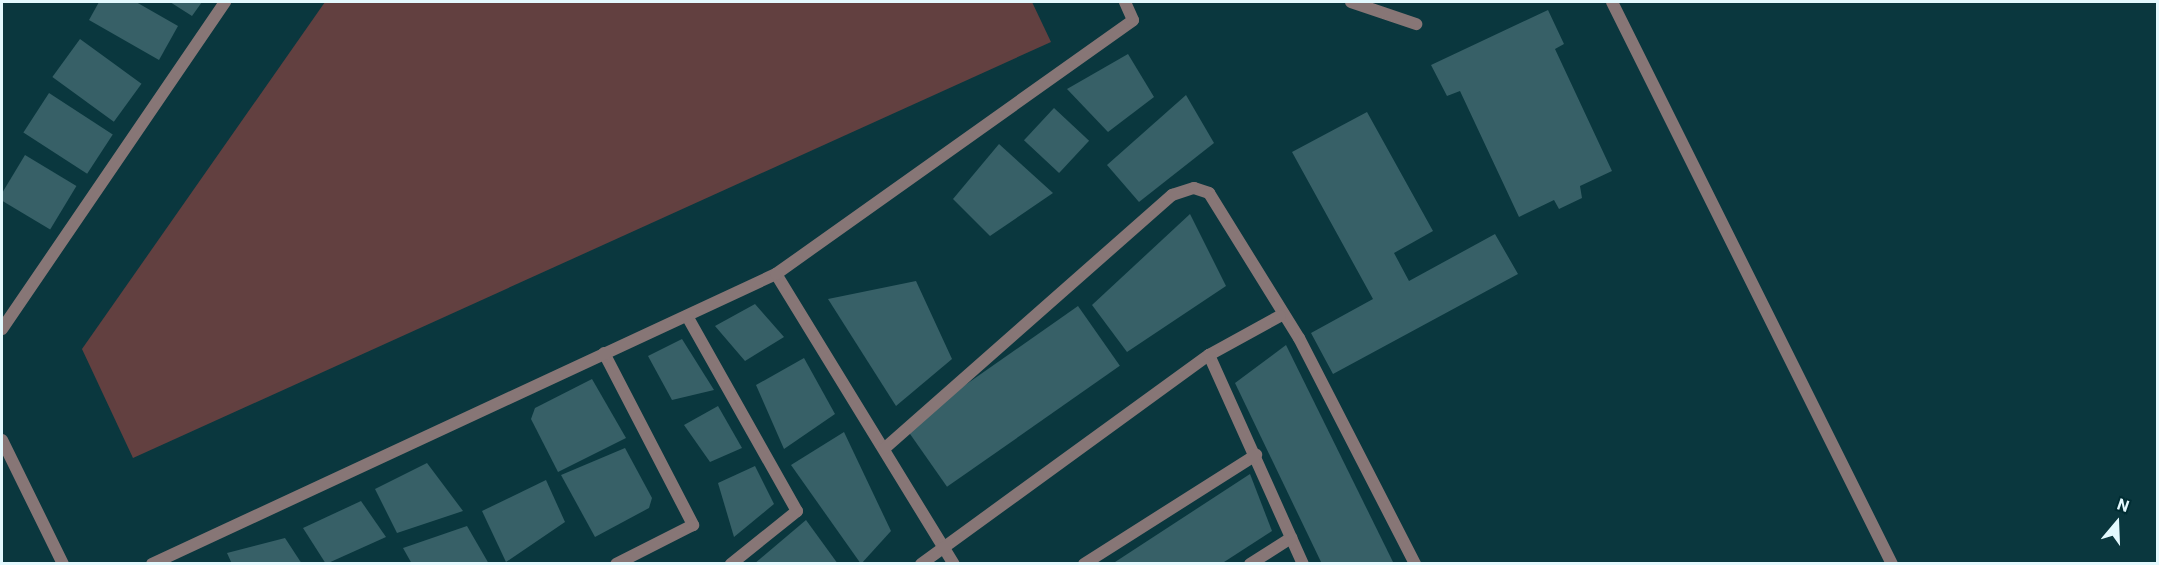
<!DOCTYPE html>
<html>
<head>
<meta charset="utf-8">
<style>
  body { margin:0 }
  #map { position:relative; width:2159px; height:565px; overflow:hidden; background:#0a373e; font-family:Roboto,sans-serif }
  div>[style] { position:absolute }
  .green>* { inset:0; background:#624040 }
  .building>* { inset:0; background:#376067; transform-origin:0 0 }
  .lane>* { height:12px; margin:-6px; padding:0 6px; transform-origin:6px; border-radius:6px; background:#877676 }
  .street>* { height:12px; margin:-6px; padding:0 6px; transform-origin:6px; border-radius:6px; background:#877676 }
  span { translate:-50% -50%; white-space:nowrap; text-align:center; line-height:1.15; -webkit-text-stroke:5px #002d33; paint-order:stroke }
  .frame { position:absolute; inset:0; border:3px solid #e3f9fe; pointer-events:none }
  .north { position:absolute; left:2087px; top:493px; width:60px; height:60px; -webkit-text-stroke:4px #002d33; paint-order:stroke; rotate:19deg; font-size:16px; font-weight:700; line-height:24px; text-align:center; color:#e3f9fe }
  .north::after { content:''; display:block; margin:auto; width:21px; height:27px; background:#e3f9fe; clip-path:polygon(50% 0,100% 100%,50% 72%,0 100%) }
</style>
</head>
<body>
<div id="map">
  <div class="green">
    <i style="clip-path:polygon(325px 2px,1032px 2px,1051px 42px,133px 458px,82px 349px)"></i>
  </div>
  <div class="building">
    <i style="clip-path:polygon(99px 2px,136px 2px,178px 26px,159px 60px,89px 20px)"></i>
    <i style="clip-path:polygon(170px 2px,202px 2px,192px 16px)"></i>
    <i style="clip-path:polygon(1548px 10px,1564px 44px,1555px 49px,1612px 171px,1580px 186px,1582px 198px,1559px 209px,1554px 200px,1519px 217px,1460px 91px,1447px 96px,1431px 65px)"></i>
    <i style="left:80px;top:39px;width:76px;height:47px;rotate:36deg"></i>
    <i style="clip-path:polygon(1128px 54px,1154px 97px,1108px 132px,1067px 89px)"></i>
    <i style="left:49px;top:93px;width:76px;height:47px;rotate:33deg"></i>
    <i style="clip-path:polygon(1186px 95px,1214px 143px,1139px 202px,1107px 165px)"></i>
    <i style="left:1054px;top:108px;width:48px;height:44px;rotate:43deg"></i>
    <i style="clip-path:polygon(1367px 112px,1433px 231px,1394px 253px,1409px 281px,1495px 234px,1518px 274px,1333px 374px,1311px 333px,1373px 299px,1292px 152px)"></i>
    <i style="clip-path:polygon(999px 144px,1053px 193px,990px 236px,953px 199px)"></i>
    <i style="left:25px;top:155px;width:60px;height:51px;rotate:31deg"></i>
    <i style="clip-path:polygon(1190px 214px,1226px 286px,1127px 352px,1092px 305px)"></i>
    <i style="clip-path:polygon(916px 281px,952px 359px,896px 406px,828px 299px)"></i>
    <i style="clip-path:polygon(755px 304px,784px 337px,745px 361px,715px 326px)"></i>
    <i style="left:1078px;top:306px;width:73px;height:211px;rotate:55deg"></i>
    <i style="clip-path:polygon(682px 339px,714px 390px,672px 400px,648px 356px)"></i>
    <i style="clip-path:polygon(1286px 345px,1394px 564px,1322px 564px,1235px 383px)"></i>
    <i style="clip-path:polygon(804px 358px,835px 414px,784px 449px,756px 385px)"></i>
    <i style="clip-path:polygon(592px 379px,626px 438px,558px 472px,531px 419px,535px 408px)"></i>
    <i style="clip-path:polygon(718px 406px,742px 448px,710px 462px,684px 425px)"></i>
    <i style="clip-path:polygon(844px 432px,891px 531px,861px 564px,791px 465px)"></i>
    <i style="clip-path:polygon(625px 448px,652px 498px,649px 508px,595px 537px,561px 475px)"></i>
    <i style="clip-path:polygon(427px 463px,463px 511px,397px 533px,375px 489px)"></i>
    <i style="clip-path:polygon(755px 466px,774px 504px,734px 537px,718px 483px)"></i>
    <i style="clip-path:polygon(1250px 474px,1272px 531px,1221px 564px,1112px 564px)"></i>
    <i style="clip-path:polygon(546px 480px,565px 522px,506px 562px,482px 511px)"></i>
    <i style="clip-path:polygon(361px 501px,386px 537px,326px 564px,303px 528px)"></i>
    <i style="clip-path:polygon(806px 520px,838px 564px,754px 564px)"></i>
    <i style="clip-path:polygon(467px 526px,489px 564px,412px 564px,403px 548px)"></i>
    <i style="clip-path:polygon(285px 538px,302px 564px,232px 564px,227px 553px)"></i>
  </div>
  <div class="lane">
    <i style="left:1351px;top:2px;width:69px;rotate:18.7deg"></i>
  </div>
  <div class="street">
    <i style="left:1612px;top:2px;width:628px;rotate:63.52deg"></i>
    <i style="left:776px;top:274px;width:340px;rotate:58.5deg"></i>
    <i style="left:687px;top:316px;width:224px;rotate:60.6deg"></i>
    <i style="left:797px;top:511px;width:85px;rotate:141.2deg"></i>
    <i style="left:2px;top:329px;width:396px;rotate:-55.7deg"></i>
    <i style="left:604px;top:353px;width:194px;rotate:62.6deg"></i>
    <i style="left:693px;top:525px;width:86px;rotate:153.1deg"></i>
    <i style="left:1209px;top:355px;width:229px;rotate:65.8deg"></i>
    <i style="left:2px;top:440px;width:138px;rotate:63.8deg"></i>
    <i style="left:885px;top:448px;width:383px;rotate:-41.4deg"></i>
    <i style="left:1172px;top:195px;width:23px;rotate:-18deg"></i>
    <i style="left:1194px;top:188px;width:16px;rotate:18deg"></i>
    <i style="left:1209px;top:193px;width:171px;rotate:58.2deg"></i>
    <i style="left:1299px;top:338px;width:254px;rotate:62.8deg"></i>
    <i style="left:152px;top:564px;width:688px;rotate:-24.93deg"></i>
    <i style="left:776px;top:274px;width:438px;rotate:-35.4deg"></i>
    <i style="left:1133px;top:20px;width:20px;rotate:-114deg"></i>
    <i style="left:921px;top:564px;width:356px;rotate:-36deg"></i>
    <i style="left:1209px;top:355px;width:81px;rotate:-28.8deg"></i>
    <i style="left:1084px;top:564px;width:204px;rotate:-32.4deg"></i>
    <i style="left:1250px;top:564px;width:49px;rotate:-32.4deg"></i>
  </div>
  <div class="frame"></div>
  <div class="north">N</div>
</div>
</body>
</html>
